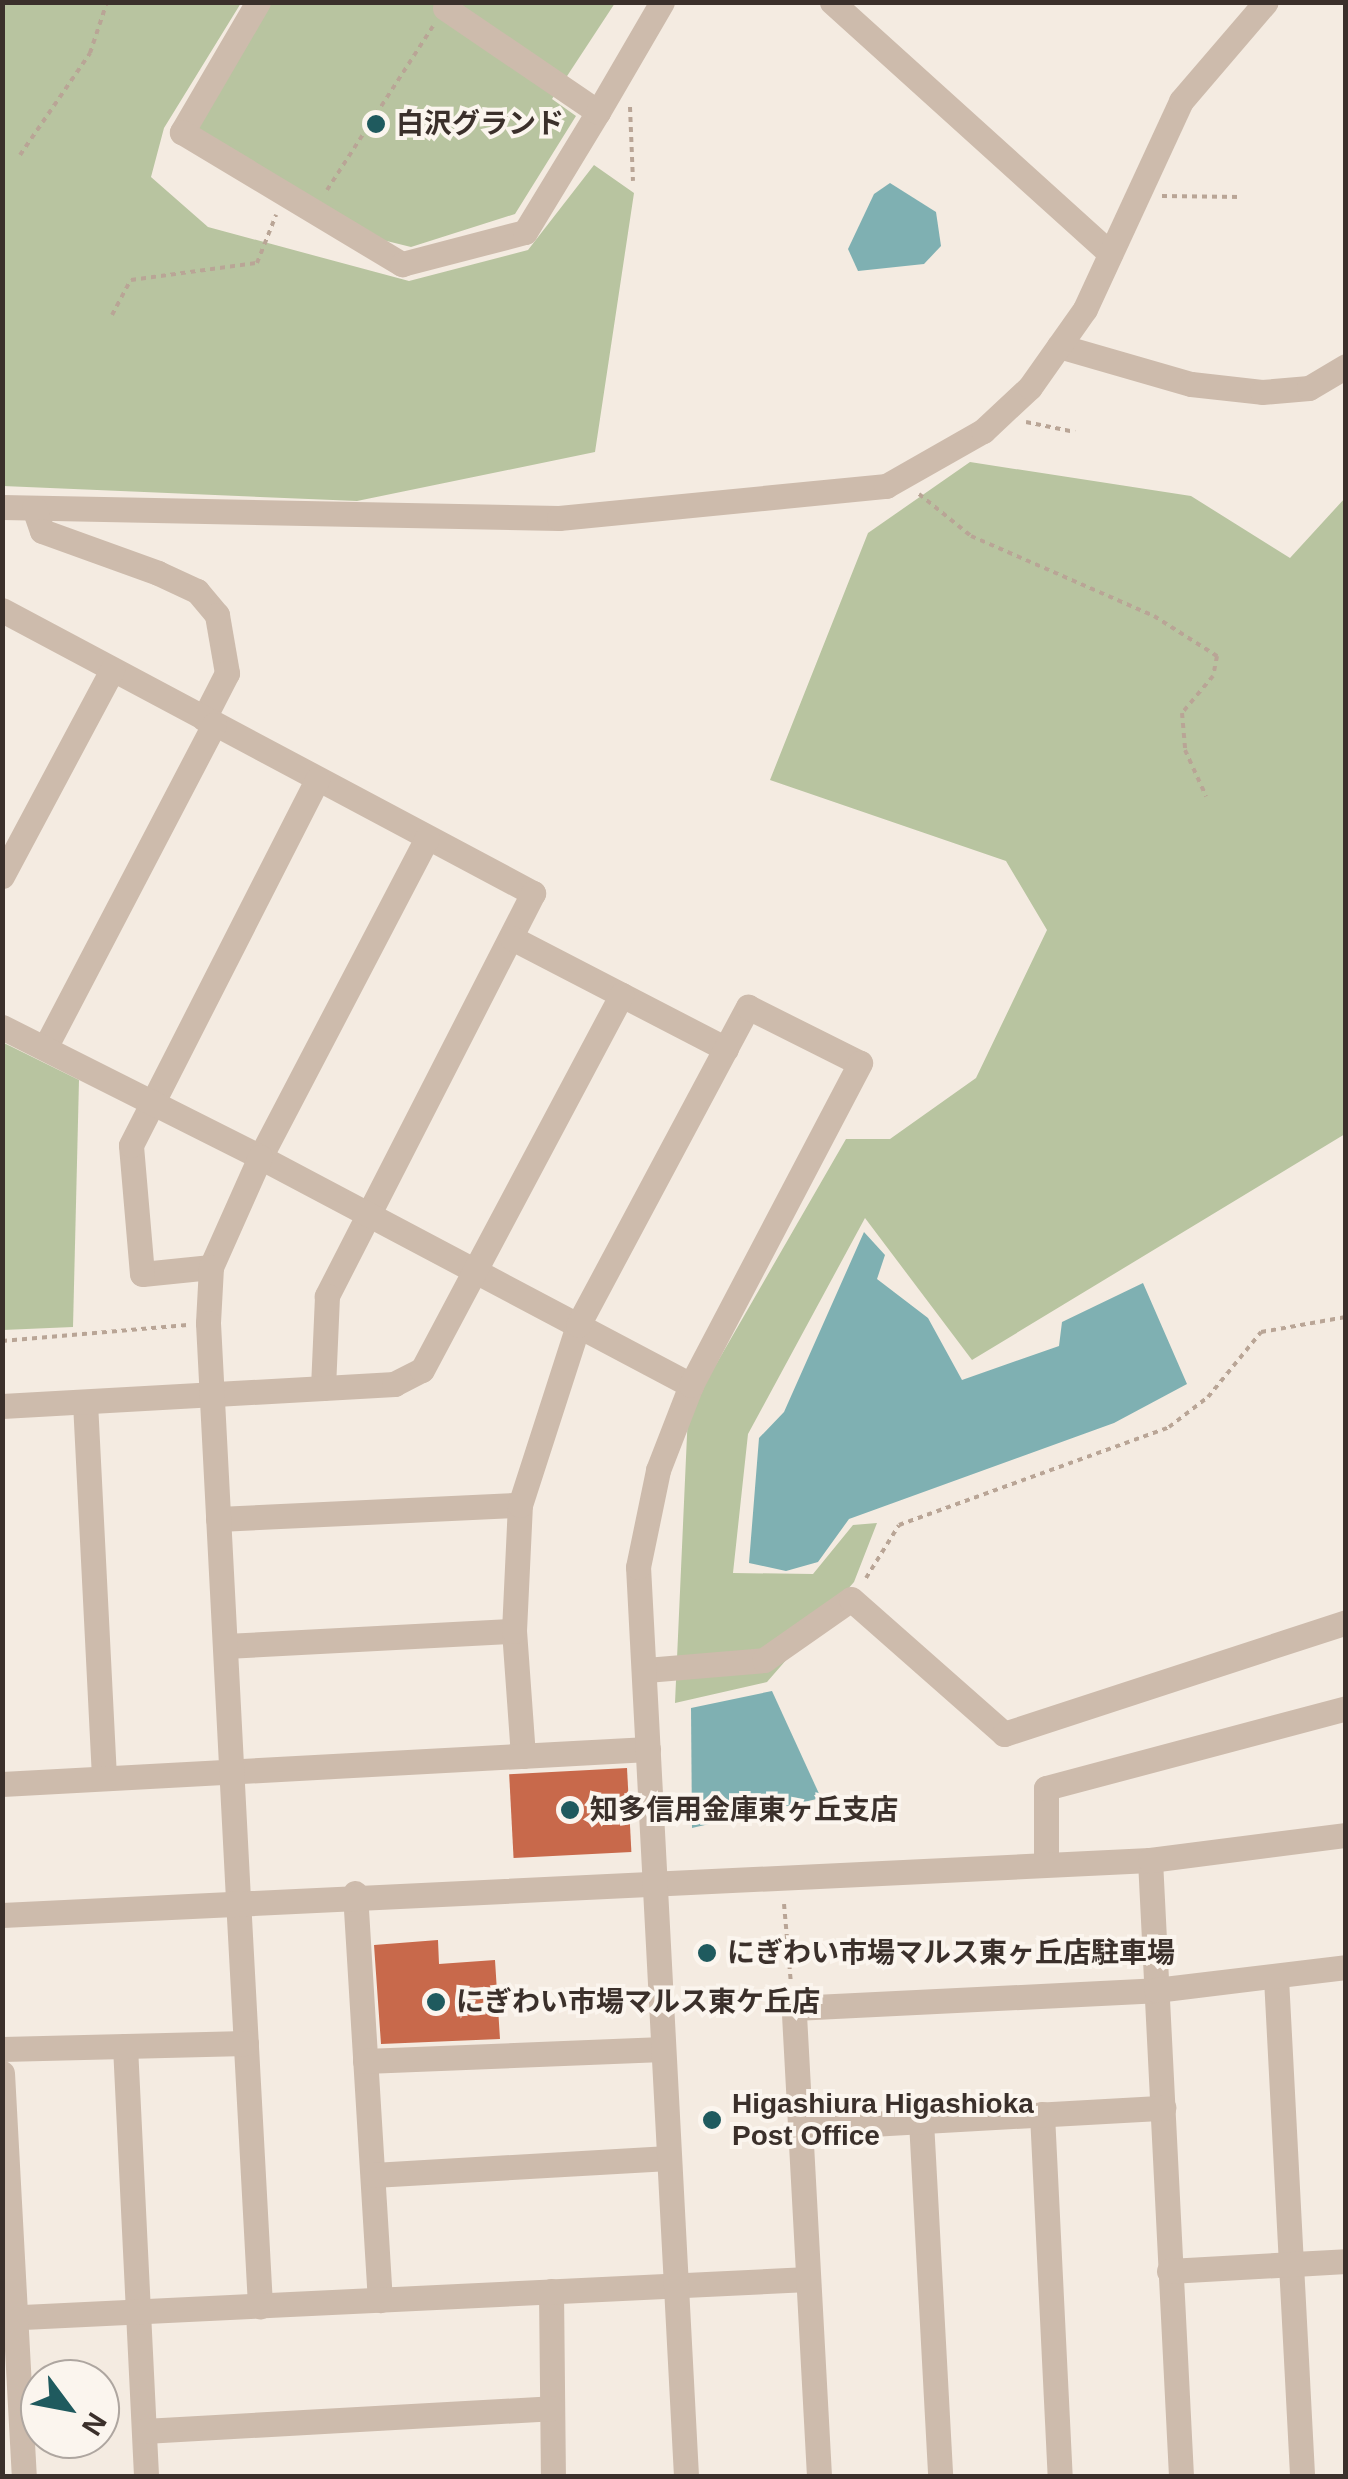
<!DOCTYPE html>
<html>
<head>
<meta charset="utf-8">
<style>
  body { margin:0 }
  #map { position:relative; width:1348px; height:2479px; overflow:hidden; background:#f4ebe1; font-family:Arial,"Noto Sans JP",sans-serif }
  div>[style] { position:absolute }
  .green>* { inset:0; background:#b8c4a0 }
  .water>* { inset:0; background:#7fb0b2 }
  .building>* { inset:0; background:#c8694b; transform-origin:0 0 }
  .path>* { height:4px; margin-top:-2px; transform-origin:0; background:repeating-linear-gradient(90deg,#b9a596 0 5px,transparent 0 10px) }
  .minor>* { height:25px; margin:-12.5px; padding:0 12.5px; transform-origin:12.5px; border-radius:12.5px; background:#cdbbac }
  .tertiary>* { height:25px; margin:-12.5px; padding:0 12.5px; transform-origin:12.5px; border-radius:12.5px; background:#cdbbac }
  .dots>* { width:28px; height:28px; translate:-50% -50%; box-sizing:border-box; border:5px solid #fbf5ee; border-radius:50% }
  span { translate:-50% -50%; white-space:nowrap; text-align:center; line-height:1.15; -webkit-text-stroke:8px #fbf5ee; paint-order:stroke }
  .poi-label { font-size:28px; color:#3b302b; font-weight:700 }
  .left { translate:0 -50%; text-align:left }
  .frame { position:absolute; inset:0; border:5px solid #3b302b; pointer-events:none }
  .north { position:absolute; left:20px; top:2359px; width:100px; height:100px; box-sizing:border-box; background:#fbf5ee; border:2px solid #aea6a0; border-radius:50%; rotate:122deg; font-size:28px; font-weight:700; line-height:40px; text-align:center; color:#3b302b }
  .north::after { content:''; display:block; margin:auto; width:35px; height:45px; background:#1f5a5e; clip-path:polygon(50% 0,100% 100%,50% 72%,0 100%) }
</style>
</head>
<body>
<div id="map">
  <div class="green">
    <i style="clip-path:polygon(3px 2px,241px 3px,164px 128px,151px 177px,208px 227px,409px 281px,528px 250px,594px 165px,634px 193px,595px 452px,357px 501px,3px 486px)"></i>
    <i style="clip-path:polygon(257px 3px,615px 3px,552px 99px,576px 116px,515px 214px,411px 247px,334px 228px,177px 132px)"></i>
    <i style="clip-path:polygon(970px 462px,1191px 496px,1290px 558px,1345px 498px,1345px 1134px,972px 1360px,865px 1218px,748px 1434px,733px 1573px,813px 1574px,853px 1525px,877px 1523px,854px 1582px,767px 1682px,675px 1703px,688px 1413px,846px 1139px,890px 1139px,976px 1078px,1047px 930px,1006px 861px,770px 780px,868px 533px)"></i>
    <i style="clip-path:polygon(2px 1042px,79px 1080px,73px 1327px,3px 1330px)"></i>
  </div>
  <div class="water">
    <i style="clip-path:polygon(890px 183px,936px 212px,941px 246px,924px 264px,858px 271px,848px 249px,874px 194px)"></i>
    <i style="clip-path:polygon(864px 1232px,885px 1255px,877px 1279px,928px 1318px,962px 1380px,1059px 1346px,1062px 1322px,1143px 1283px,1187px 1384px,1114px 1423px,849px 1519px,818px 1562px,786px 1571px,749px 1563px,759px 1438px,784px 1412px)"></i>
    <i style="clip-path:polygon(772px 1691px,821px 1798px,692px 1828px,691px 1708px)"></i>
  </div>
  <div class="building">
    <i style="left:627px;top:1768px;width:84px;height:118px;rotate:87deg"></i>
    <i style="clip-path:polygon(438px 1940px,439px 1964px,495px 1960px,500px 2039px,381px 2044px,374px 1945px)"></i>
  </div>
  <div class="path">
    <i style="left:630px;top:107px;width:74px;rotate:87.7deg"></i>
    <i style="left:20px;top:155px;width:124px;rotate:-55.5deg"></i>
    <i style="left:90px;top:53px;width:54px;rotate:-71.6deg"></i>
    <i style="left:327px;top:190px;width:195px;rotate:-57.1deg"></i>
    <i style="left:1162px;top:196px;width:79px;rotate:0.7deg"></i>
    <i style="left:112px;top:315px;width:40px;rotate:-62deg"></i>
    <i style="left:131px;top:280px;width:127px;rotate:-7.7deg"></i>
    <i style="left:257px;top:263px;width:52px;rotate:-68.4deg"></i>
    <i style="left:1026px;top:422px;width:50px;rotate:11.5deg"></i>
    <i style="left:919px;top:494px;width:67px;rotate:38.9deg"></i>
    <i style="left:971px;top:536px;width:200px;rotate:23.6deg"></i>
    <i style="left:1154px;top:616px;width:75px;rotate:32.4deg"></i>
    <i style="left:1217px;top:656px;width:20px;rotate:101deg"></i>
    <i style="left:1213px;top:676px;width:48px;rotate:130deg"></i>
    <i style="left:1182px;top:713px;width:37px;rotate:85deg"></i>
    <i style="left:1185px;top:750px;width:51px;rotate:65.5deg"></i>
    <i style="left:2px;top:1341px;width:186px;rotate:-4.9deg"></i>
    <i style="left:866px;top:1578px;width:62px;rotate:-58.1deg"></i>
    <i style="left:899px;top:1525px;width:287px;rotate:-19.9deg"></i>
    <i style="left:1169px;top:1427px;width:49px;rotate:-37.6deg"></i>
    <i style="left:1208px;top:1397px;width:84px;rotate:-50.8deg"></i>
    <i style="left:1261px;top:1332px;width:86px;rotate:-10deg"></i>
    <i style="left:784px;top:1904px;width:80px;rotate:85deg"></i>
  </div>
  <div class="minor">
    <i style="left:258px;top:2px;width:151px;rotate:120.3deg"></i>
    <i style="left:182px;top:132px;width:257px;rotate:31deg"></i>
    <i style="left:402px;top:264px;width:127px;rotate:-14.6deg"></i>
    <i style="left:525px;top:232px;width:140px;rotate:-58.7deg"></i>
    <i style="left:832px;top:2px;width:375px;rotate:42.1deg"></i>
    <i style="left:445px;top:8px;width:185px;rotate:34.2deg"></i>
    <i style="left:598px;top:112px;width:127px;rotate:-59.8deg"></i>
    <i style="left:1059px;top:346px;width:137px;rotate:16.1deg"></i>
    <i style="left:1191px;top:384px;width:71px;rotate:6.4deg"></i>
    <i style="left:1262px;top:392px;width:47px;rotate:-4.9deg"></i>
    <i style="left:1309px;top:388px;width:43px;rotate:-30.7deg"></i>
    <i style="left:2px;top:507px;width:557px;rotate:1.13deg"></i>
    <i style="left:559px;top:518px;width:329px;rotate:-5.6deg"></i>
    <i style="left:886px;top:486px;width:112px;rotate:-29.6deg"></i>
    <i style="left:983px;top:431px;width:64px;rotate:-43.1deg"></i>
    <i style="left:1030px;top:387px;width:95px;rotate:-54.8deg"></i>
    <i style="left:1085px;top:309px;width:229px;rotate:-65.2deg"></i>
    <i style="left:1181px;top:101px;width:130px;rotate:-49.4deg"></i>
    <i style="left:34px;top:508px;width:24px;rotate:71deg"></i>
    <i style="left:42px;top:531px;width:123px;rotate:19.9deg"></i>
    <i style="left:158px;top:573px;width:43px;rotate:24.8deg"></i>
    <i style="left:197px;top:591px;width:31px;rotate:50deg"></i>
    <i style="left:217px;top:615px;width:59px;rotate:80.2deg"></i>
    <i style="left:227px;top:673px;width:51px;rotate:117.1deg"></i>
    <i style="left:2px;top:610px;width:602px;rotate:28.06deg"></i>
    <i style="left:533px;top:893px;width:453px;rotate:117.1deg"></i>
    <i style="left:327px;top:1296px;width:92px;rotate:92.5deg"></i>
    <i style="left:427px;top:838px;width:360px;rotate:117.6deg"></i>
    <i style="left:260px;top:1157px;width:488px;rotate:27.9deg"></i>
    <i style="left:2px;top:876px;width:234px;rotate:-61.9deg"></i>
    <i style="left:512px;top:938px;width:241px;rotate:27.4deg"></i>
    <i style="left:47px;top:1044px;width:360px;rotate:-62.4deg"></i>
    <i style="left:211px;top:1267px;width:69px;rotate:174.2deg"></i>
    <i style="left:142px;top:1274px;width:129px;rotate:-94.9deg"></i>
    <i style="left:131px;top:1145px;width:410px;rotate:-63deg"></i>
    <i style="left:85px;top:1402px;width:376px;rotate:87.1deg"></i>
    <i style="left:2px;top:1406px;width:393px;rotate:-3.2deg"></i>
    <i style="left:394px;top:1384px;width:31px;rotate:-27deg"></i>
    <i style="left:422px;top:1370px;width:425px;rotate:-62deg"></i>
    <i style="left:218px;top:1519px;width:302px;rotate:-2.7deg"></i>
    <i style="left:225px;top:1646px;width:289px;rotate:-3deg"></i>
    <i style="left:646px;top:1670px;width:118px;rotate:-4.8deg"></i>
    <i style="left:764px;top:1660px;width:106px;rotate:-35deg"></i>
    <i style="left:851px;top:1599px;width:204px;rotate:41.4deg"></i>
    <i style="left:1004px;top:1734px;width:360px;rotate:-18.1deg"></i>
    <i style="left:523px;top:1756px;width:125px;rotate:-94.1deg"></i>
    <i style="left:514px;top:1631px;width:126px;rotate:-87.3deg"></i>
    <i style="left:520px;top:1505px;width:189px;rotate:-72.1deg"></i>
    <i style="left:578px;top:1325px;width:361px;rotate:-61.9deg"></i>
    <i style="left:748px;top:1007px;width:125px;rotate:26.6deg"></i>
    <i style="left:2px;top:1784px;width:647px;rotate:-3.1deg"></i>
    <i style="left:1150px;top:1860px;width:617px;rotate:87.12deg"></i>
    <i style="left:1046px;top:1864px;width:76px;rotate:-90deg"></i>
    <i style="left:1046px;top:1788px;width:310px;rotate:-14.9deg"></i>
    <i style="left:355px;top:1893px;width:408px;rotate:86.5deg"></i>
    <i style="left:238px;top:1899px;width:408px;rotate:86.9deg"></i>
    <i style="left:1276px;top:1978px;width:499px;rotate:87deg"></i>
    <i style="left:125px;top:2046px;width:431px;rotate:87.2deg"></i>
    <i style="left:2px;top:2049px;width:244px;rotate:-1.4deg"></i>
    <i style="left:365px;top:2061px;width:298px;rotate:-2.3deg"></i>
    <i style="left:1042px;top:2114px;width:362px;rotate:87.2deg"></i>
    <i style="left:921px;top:2121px;width:356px;rotate:86.9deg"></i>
    <i style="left:800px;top:2128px;width:364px;rotate:-3.2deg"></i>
    <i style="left:373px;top:2175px;width:296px;rotate:-3.3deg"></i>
    <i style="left:1169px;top:2271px;width:177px;rotate:-3.2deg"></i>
    <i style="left:551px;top:2291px;width:185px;rotate:89.4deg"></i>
    <i style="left:2px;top:2318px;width:807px;rotate:-2.77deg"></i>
    <i style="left:144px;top:2431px;width:408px;rotate:-3.2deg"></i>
    <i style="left:819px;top:2476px;width:469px;rotate:-93.1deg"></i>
    <i style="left:794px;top:2008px;width:362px;rotate:-2.8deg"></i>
    <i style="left:1156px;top:1990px;width:191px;rotate:-6.9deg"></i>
  </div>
  <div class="tertiary">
    <i style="left:2px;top:1027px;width:289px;rotate:26.7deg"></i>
    <i style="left:260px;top:1157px;width:120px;rotate:114deg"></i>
    <i style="left:211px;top:1267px;width:56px;rotate:93.1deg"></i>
    <i style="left:208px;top:1323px;width:577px;rotate:87.02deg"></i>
    <i style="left:2px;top:1915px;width:1149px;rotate:-2.74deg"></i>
    <i style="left:1150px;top:1860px;width:198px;rotate:-7.3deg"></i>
    <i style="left:2px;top:2073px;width:404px;rotate:86.9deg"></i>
    <i style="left:686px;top:2476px;width:910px;rotate:-93.02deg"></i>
    <i style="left:638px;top:1567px;width:99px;rotate:-78.3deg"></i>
    <i style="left:658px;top:1470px;width:91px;rotate:-68.8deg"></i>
    <i style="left:691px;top:1385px;width:364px;rotate:-62.3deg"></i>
  </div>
  <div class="dots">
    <i style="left:376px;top:124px;background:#1f5a5e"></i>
    <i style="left:570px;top:1810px;background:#1f5a5e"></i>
    <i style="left:707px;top:1953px;background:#1f5a5e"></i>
    <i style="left:436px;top:2002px;background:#1f5a5e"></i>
    <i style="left:712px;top:2120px;background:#1f5a5e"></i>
  </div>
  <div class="poi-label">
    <span class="left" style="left:396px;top:124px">白沢グランド</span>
    <span class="left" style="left:590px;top:1810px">知多信用金庫東ヶ丘支店</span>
    <span class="left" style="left:727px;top:1953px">にぎわい市場マルス東ヶ丘店駐車場</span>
    <span class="left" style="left:456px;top:2002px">にぎわい市場マルス東ケ丘店</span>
    <span class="left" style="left:732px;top:2120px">Higashiura Higashioka<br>Post Office</span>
  </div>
  <div class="frame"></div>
  <div class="north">N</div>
</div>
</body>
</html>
